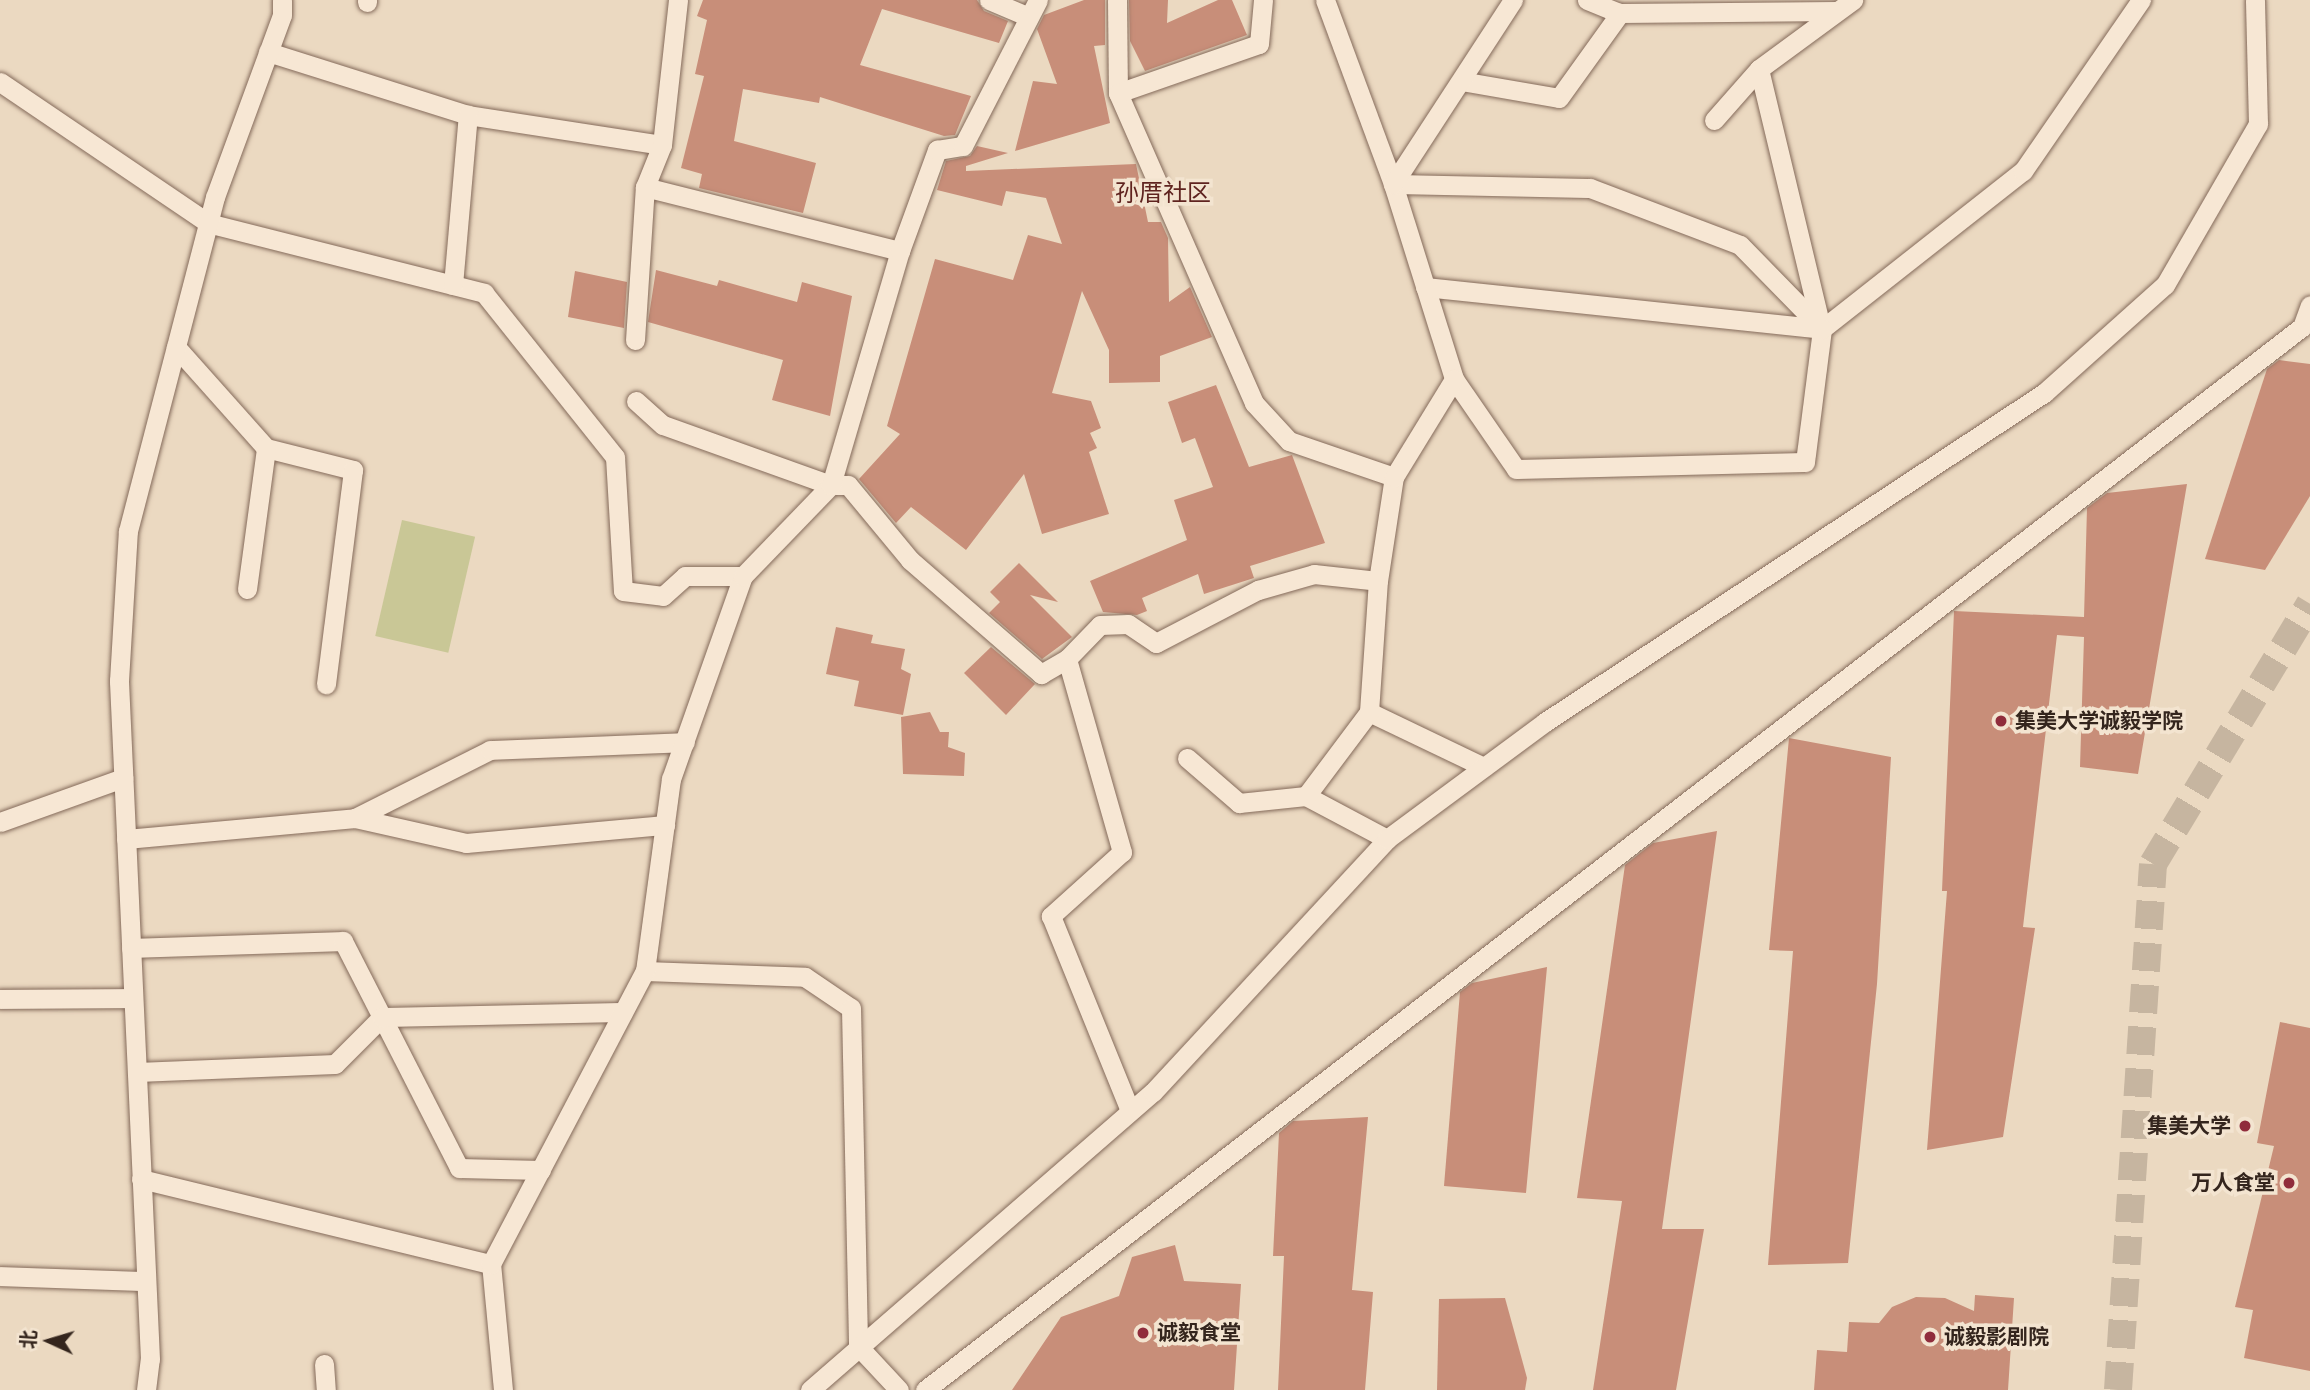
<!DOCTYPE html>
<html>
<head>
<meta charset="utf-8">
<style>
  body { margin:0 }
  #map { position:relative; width:2310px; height:1390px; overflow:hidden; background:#ebd9c1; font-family:Lora,"Noto Sans SC",serif }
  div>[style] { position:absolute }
  .green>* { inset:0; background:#c9c796; transform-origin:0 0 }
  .building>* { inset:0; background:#c88e79 }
  .secondary-tunnel>* { height:28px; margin-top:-14px; transform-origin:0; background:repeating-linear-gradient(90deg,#c6b5a0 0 28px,transparent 0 42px) }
  .roads { filter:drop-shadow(0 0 2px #846a5a) drop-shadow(0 0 2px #846a5a) }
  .street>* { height:19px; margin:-9.5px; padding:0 9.5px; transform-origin:9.5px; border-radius:9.5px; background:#f7e7d4 }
  .dots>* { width:19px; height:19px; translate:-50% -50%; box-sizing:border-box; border:4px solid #f3e4d0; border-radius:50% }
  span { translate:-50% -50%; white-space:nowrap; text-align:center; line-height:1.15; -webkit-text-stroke:7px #f3e4d0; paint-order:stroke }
  .poi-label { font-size:21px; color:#34251d; font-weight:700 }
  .left { translate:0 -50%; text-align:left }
  .right { translate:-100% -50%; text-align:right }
  .quarter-label { font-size:24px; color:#5f231f }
  .north { position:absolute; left:14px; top:1306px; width:70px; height:70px; -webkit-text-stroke:5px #f3e4d0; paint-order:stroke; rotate:274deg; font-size:19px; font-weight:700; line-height:28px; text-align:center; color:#34251d }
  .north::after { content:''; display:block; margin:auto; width:24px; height:32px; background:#34251d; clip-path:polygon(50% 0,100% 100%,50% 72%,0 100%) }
</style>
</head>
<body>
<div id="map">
  <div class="green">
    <i style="left:402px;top:520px;width:75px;height:119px;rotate:13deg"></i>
  </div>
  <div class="building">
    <i style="clip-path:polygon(703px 0,977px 0,984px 11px,1008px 21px,999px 43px,882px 9px,860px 65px,971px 96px,955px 135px,944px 136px,820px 97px,819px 103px,743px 89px,734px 141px,816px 163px,803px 213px,699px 188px,702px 174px,681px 168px,704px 76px,695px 74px,707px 20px,697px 16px)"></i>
    <i style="clip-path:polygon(1084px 0,1105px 0,1105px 45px,1094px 46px,1110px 123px,1015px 151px,1033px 81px,1057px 84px,1037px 29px,1044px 15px)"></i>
    <i style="clip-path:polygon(1129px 0,1168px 0,1167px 23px,1218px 0,1232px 0,1247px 35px,1145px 71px,1130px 41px)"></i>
    <i style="clip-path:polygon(977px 146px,1008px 153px,966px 166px,966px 171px,1136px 164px,1148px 222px,1161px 222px,1168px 238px,1169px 302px,1190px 287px,1212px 337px,1160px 356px,1160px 382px,1109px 383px,1109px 350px,1082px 291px,1052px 393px,1091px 401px,1101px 428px,1090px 433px,1097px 448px,1089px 452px,1109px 514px,1042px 534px,1024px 474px,966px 550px,911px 507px,896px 523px,859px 479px,900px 434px,887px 426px,935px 259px,1013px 280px,1028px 235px,1062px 244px,1046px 198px,1006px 191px,1002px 206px,937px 190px,946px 161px,970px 156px)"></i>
    <i style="clip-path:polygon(656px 270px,717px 286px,719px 280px,797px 302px,802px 282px,852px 296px,830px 416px,772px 400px,783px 360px,648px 322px)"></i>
    <i style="clip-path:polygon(575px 271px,627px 282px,624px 328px,568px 317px)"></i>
    <i style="clip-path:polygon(2279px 360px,2310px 364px,2310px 496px,2265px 570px,2205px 559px,2267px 369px)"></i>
    <i style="clip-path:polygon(1216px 385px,1249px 467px,1292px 455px,1325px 543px,1250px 566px,1254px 578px,1204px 594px,1198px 574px,1142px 598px,1147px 611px,1137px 615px,1103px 612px,1090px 581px,1187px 540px,1174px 500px,1213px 487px,1195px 438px,1182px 443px,1168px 402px)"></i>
    <i style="clip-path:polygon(2187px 484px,2138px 774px,2080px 767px,2084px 637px,2057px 635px,2023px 927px,2035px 928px,2003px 1137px,1927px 1150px,1947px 891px,1942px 891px,1954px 611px,2084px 617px,2087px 508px,2107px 493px)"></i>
    <i style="clip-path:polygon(1019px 563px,1058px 602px,1030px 595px,1072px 637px,1042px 659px,989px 613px,1000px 602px,990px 592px)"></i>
    <i style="clip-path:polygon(836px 627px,873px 635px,871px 643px,905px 649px,901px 669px,911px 674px,903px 715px,854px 706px,859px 681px,826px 674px)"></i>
    <i style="clip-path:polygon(991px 647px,1035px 684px,1006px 715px,964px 673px)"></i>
    <i style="clip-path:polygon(930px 712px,940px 732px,949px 732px,948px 747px,965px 753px,964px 776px,903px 774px,901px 717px)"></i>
    <i style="clip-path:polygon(1789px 738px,1891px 757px,1877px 984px,1848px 1263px,1768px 1265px,1793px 951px,1769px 950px)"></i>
    <i style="clip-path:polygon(1717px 831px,1662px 1229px,1704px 1229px,1676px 1390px,1593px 1390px,1622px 1201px,1577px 1198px,1625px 865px,1653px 843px)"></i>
    <i style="clip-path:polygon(1547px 967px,1526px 1193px,1444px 1186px,1460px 992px,1472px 983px)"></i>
    <i style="clip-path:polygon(2280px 1022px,2310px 1028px,2310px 1371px,2244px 1358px,2253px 1310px,2235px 1307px,2274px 1146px,2257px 1143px)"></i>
    <i style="clip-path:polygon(1368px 1117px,1352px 1290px,1373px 1292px,1365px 1390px,1278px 1390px,1284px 1256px,1273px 1256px,1279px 1133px,1293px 1121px)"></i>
    <i style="clip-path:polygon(1175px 1245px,1184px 1281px,1241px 1284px,1234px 1390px,1012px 1390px,1061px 1317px,1119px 1296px,1132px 1257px)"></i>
    <i style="clip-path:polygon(1975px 1295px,2014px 1298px,2008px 1390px,1814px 1390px,1817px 1350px,1847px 1352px,1849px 1322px,1879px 1323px,1892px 1307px,1916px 1297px,1945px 1298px,1974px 1311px)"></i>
    <i style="clip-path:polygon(1505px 1298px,1527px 1378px,1525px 1390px,1437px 1390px,1439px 1299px)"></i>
  </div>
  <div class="secondary-tunnel">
    <i style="left:2118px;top:1390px;width:527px;rotate:-86.19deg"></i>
    <i style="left:2153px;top:864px;width:304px;rotate:-58.9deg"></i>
  </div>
  <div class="roads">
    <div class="street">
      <i style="left:367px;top:0;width:2px;rotate:90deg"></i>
      <i style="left:989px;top:0;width:43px;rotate:23deg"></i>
      <i style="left:1117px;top:0;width:93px;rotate:89.4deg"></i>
      <i style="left:1118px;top:93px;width:339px;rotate:66.3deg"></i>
      <i style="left:1254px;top:403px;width:52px;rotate:47.4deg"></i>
      <i style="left:1289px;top:441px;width:111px;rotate:18.9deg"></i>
      <i style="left:1325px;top:0;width:196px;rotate:69.7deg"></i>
      <i style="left:1393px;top:184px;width:204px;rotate:72.6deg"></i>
      <i style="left:1454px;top:379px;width:109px;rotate:55.4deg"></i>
      <i style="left:1516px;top:469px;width:289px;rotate:-1.4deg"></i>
      <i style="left:1805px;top:462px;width:134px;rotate:-82.7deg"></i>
      <i style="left:1822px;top:329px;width:256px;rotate:-38.2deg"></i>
      <i style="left:2023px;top:171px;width:208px;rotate:-55.4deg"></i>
      <i style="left:1587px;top:0;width:35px;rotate:22deg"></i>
      <i style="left:1620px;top:13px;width:217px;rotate:-0.5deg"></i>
      <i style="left:268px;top:52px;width:210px;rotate:17.5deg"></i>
      <i style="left:468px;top:115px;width:196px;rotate:8.8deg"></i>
      <i style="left:1759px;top:69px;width:266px;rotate:76.5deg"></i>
      <i style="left:1461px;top:81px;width:99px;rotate:9.8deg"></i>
      <i style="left:1559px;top:98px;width:105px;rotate:-54.3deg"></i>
      <i style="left:0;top:82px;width:251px;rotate:34.1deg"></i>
      <i style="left:208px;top:223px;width:285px;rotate:14.2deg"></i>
      <i style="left:484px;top:293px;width:210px;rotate:51.4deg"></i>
      <i style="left:615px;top:457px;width:134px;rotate:86.6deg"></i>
      <i style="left:623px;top:591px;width:40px;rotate:7.1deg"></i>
      <i style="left:663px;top:596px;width:30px;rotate:-42deg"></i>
      <i style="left:685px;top:576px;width:58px"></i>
      <i style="left:1118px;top:93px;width:149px;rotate:-19.2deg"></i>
      <i style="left:1259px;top:44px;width:44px;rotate:-84.8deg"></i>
      <i style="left:1714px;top:120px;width:68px;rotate:-48.6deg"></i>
      <i style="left:1759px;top:69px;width:117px;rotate:-36.3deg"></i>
      <i style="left:1393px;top:184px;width:197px;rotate:1.2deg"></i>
      <i style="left:1590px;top:188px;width:160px;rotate:20.8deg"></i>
      <i style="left:1740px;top:245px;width:117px;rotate:45.7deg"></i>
      <i style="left:1393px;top:184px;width:220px;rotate:-56.9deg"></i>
      <i style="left:645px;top:187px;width:263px;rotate:14.1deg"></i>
      <i style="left:453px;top:285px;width:171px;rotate:-85deg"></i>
      <i style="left:1425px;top:287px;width:399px;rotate:6deg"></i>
      <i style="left:635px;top:340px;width:153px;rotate:-86.3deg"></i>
      <i style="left:645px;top:187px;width:45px;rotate:-68deg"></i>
      <i style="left:662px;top:145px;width:146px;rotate:-83.7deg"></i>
      <i style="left:176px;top:347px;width:135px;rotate:48.3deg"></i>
      <i style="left:266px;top:448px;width:90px;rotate:14.2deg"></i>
      <i style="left:353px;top:470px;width:216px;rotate:97.2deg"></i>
      <i style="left:636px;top:401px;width:36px;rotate:42deg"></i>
      <i style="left:663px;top:425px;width:178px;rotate:19.7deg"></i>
      <i style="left:831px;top:485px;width:17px"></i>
      <i style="left:848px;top:485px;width:97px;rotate:50.4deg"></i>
      <i style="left:910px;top:560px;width:174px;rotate:41deg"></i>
      <i style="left:1041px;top:674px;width:30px;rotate:-30deg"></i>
      <i style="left:1067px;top:659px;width:47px;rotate:-45.9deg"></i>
      <i style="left:1100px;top:625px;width:28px;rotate:-2deg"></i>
      <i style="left:1128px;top:624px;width:34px;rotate:34deg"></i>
      <i style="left:1156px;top:643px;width:115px;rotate:-27.5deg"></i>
      <i style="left:1258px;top:590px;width:58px;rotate:-15.9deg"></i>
      <i style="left:1314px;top:574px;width:64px;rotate:6.2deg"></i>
      <i style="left:247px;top:589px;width:142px;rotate:-82.3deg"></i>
      <i style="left:1067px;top:659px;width:201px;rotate:74.1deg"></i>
      <i style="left:1122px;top:852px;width:96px;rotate:138deg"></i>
      <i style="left:1051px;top:916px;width:210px;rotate:67.9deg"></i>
      <i style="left:1369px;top:712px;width:127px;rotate:25.6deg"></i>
      <i style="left:1187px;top:758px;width:69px;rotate:40.9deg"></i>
      <i style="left:1239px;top:803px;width:67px;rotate:-6deg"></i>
      <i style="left:1306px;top:796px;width:92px;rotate:28deg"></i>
      <i style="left:1306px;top:796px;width:105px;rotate:-53.1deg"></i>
      <i style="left:1369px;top:712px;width:131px;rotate:-86.1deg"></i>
      <i style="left:1378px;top:581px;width:105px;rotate:-81.3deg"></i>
      <i style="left:1394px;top:477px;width:115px;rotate:-58.5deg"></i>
      <i style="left:355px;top:818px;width:151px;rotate:-26.7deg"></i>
      <i style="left:490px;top:750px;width:195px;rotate:-2.3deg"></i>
      <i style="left:0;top:822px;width:131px;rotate:-19.7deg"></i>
      <i style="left:126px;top:839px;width:230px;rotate:-5.2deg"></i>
      <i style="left:355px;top:818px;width:114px;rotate:12.7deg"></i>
      <i style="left:466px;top:843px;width:200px;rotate:-5.2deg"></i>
      <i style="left:131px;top:948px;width:212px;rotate:-1.9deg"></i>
      <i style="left:343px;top:941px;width:255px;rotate:62.9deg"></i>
      <i style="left:459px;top:1168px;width:82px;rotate:1.4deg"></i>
      <i style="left:645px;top:971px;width:160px;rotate:2.1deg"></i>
      <i style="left:805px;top:977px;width:55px;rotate:34deg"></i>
      <i style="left:851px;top:1008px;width:338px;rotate:88.8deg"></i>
      <i style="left:858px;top:1346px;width:60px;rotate:47deg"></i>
      <i style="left:0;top:999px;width:133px;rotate:-0.4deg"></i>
      <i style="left:137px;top:1072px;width:198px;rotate:-2.3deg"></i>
      <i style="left:335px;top:1064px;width:66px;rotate:-45deg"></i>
      <i style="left:382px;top:1017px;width:241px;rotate:-1.2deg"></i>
      <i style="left:141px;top:1179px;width:360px;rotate:13.7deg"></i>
      <i style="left:0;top:1276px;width:146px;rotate:2deg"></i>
      <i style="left:324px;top:1364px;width:26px;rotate:86deg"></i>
      <i style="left:146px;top:1390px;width:31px;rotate:-83deg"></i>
      <i style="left:150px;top:1359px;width:679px;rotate:-92.62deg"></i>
      <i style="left:119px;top:681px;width:150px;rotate:-86.6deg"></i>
      <i style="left:128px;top:531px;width:345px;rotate:-75.4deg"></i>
      <i style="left:215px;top:197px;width:194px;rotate:-69.8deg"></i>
      <i style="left:282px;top:15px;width:15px;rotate:-90deg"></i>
      <i style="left:503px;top:1390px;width:127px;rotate:-95.4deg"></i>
      <i style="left:491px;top:1264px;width:331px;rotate:-62.3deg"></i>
      <i style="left:645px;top:971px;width:194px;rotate:-82.3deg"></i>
      <i style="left:671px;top:779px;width:215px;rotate:-70.5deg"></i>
      <i style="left:743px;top:576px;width:127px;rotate:-46deg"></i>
      <i style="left:831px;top:485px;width:244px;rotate:-73.6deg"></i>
      <i style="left:900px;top:251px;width:108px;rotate:-69.9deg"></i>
      <i style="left:937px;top:150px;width:26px;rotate:-9deg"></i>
      <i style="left:963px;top:146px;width:164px;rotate:-62.8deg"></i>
      <i style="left:810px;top:1390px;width:454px;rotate:-41deg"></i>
      <i style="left:1153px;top:1092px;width:345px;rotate:-47.2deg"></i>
      <i style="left:1387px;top:839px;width:197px;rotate:-36.5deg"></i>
      <i style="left:1545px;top:722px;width:598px;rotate:-33.4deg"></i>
      <i style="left:2044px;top:393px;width:162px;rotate:-41.8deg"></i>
      <i style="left:2165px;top:285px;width:186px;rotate:-60deg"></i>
      <i style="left:2258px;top:124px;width:124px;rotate:-91.4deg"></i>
      <i style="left:925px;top:1390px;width:1740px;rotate:-37.67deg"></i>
      <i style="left:2302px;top:327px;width:23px;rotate:-70deg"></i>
    </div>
  </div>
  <div class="dots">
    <i style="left:2001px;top:721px;background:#902d3c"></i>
    <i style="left:2245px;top:1126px;background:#902d3c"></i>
    <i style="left:2289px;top:1183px;background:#902d3c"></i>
    <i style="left:1143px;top:1333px;background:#902d3c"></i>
    <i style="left:1930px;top:1337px;background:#902d3c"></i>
  </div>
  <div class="poi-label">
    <span class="left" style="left:2015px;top:721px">集美大学诚毅学院</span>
    <span class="right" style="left:2231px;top:1126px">集美大学</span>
    <span class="right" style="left:2275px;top:1183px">万人食堂</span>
    <span class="left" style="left:1157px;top:1333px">诚毅食堂</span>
    <span class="left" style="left:1944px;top:1337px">诚毅影剧院</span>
  </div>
  <div class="quarter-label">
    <span style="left:1163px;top:193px">孙厝社区</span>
  </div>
  <div class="north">北</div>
</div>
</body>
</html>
